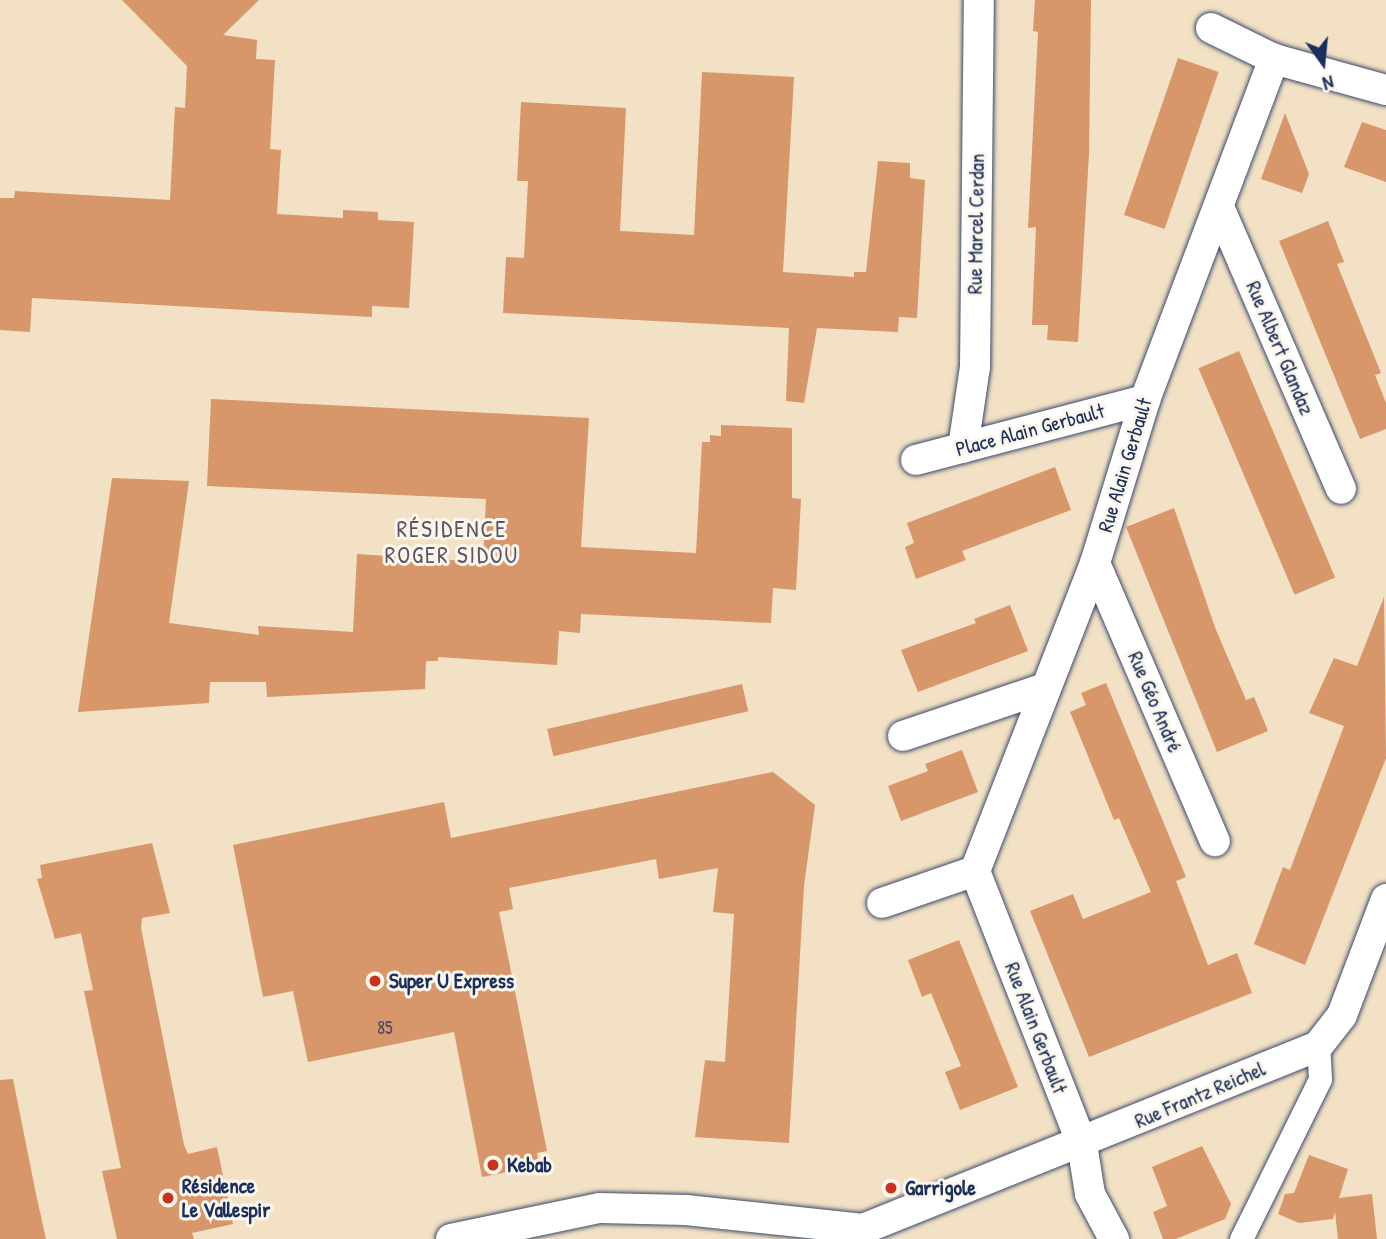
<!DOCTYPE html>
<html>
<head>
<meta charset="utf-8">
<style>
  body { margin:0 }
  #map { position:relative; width:1386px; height:1239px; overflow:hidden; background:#f2e1c4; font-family:"Patrick Hand",sans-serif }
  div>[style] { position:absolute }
  .building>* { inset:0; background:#d8966b; transform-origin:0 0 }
  .roads { filter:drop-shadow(0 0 2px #3b4a6d) drop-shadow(0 0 2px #3b4a6d) }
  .pedestrian>* { height:23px; margin:-11.5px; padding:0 11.5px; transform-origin:11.5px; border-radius:11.5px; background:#fff }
  .minor>* { height:30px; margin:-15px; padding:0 15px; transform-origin:15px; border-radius:15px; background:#fff }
  .dots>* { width:19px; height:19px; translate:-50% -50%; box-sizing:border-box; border:4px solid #fbf7ec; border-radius:50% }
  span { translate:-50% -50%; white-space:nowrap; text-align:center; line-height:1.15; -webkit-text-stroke:6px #fbf7ec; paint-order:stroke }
  .number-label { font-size:18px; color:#4a4961 }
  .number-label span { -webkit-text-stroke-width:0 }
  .street-label { font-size:21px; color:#1b2f5e }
  .poi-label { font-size:21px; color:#1b2f5e; font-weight:700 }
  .left { translate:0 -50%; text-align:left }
  .neighbourhood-label { font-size:23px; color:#5d5363; letter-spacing:2px }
  .north { position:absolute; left:1288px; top:28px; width:70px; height:70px; -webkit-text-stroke:5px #fbf7ec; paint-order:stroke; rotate:165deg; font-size:19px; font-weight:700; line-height:28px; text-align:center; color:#1b2f5e }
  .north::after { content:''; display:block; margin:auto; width:24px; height:32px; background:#1b2f5e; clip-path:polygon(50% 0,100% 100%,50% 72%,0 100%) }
</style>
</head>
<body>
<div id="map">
  <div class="building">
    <i style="clip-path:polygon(122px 0,259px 0,223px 35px,257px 40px,256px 59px,275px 60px,270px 149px,281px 150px,277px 214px,343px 218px,343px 210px,378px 212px,378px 220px,414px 222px,409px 308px,372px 306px,372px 317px,32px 298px,30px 332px,0 330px,0 198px,14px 198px,15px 191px,170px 200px,175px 107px,185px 108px,187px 66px)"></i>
    <i style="clip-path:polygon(1035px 0,1091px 0,1089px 154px,1078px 342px,1047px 340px,1048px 325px,1032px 325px,1036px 227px,1028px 228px,1038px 32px,1033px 31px)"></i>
    <i style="left:1178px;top:58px;width:43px;height:166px;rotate:19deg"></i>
    <i style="clip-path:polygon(702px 72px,794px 77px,783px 272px,854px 277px,854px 272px,866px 272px,878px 161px,910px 163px,910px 178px,925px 180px,917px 318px,899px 317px,898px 332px,817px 328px,804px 403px,786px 401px,789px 328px,503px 313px,506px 257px,524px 258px,528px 181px,517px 181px,521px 102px,626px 108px,620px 231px,694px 235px)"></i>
    <i style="clip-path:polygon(1285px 113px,1309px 174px,1302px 193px,1261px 179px)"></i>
    <i style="clip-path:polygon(1362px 122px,1386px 130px,1386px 182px,1344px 167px)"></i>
    <i style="clip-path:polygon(1328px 221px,1344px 262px,1337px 264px,1381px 373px,1375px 375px,1386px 403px,1386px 429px,1360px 439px,1279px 241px)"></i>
    <i style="left:1239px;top:351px;width:246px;height:44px;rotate:67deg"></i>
    <i style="clip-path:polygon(211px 399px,589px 418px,581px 547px,696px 553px,702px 442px,710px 442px,710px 435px,721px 436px,721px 425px,792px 428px,792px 498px,801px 499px,796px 590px,773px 588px,771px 623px,581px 614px,580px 633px,559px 631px,557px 665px,438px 657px,438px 661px,426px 661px,425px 689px,267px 697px,266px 682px,210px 682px,209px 703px,78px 712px,112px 478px,189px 481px,169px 623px,259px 635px,258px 626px,353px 632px,357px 554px,483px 562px,486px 499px,207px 486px)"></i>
    <i style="clip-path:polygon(1055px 467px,1071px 510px,962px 551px,966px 560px,916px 579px,905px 547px,914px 543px,907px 523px)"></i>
    <i style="clip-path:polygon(1174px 508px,1216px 630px,1246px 700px,1254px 697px,1268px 731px,1217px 752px,1126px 527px)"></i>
    <i style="clip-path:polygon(1384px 597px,1386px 758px,1305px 965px,1254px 944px,1283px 867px,1290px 870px,1344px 726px,1309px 713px,1334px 658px,1357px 666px)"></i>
    <i style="clip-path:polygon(1010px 605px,1028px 651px,918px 692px,901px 650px,976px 623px,974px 619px)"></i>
    <i style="clip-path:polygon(1106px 683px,1186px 877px,1176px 881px,1208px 965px,1237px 953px,1252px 993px,1089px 1057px,1030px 911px,1073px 894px,1083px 919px,1151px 892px,1119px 818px,1114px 820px,1070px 712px,1086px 705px,1081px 693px)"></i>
    <i style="left:742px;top:684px;width:28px;height:200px;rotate:77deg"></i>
    <i style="clip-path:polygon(962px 750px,978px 792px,901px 821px,888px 786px,928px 771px,925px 764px)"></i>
    <i style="clip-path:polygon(773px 772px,815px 805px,804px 886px,789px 1143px,695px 1137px,705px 1060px,725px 1062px,734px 914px,713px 912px,718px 868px,659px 879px,656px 859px,509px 888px,513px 909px,499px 912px,547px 1151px,537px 1153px,539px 1166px,482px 1177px,454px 1032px,308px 1062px,293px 991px,263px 997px,233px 845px,444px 802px,451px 838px)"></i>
    <i style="clip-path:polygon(152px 843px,170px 913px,142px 918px,141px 928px,184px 1145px,188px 1154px,217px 1147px,233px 1224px,192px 1233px,194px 1239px,117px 1239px,102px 1171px,121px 1168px,84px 991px,93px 990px,81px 933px,55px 939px,37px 879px,42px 878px,40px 865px)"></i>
    <i style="clip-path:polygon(959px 940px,1018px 1087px,960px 1110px,945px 1072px,961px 1066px,931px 993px,922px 997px,908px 960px)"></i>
    <i style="clip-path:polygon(13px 1079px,36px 1194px,46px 1239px,0 1239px,0 1080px)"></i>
    <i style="clip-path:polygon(1202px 1146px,1231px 1204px,1225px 1219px,1176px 1239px,1163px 1239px,1153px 1212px,1167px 1206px,1152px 1167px)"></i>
    <i style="clip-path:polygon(1309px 1155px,1348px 1169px,1339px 1198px,1372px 1194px,1377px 1239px,1338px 1239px,1335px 1212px,1333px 1219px,1299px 1223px,1278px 1214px,1285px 1194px,1294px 1193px)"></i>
  </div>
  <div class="roads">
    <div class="pedestrian">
      <i style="left:1241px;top:1239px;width:178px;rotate:-63.7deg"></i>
      <i style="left:1320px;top:1079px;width:33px;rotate:-93deg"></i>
    </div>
    <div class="minor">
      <i style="left:1211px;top:28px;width:70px;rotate:26.2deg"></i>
      <i style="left:1274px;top:59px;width:116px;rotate:15.5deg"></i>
      <i style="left:1219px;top:207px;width:307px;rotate:66.6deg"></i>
      <i style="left:963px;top:448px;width:82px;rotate:-81.6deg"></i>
      <i style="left:975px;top:367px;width:367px;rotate:-89.4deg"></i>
      <i style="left:916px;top:460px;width:237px;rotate:-14.7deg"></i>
      <i style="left:1095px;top:563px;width:303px;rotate:66.7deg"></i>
      <i style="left:903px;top:736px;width:150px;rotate:-18.7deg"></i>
      <i style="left:882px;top:903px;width:98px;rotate:-19deg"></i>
      <i style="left:451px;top:1239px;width:152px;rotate:-11.8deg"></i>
      <i style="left:600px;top:1208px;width:86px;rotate:1.3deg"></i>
      <i style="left:686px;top:1210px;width:178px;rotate:6.1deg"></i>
      <i style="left:863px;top:1229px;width:490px;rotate:-21.9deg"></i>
      <i style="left:1318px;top:1046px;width:39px;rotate:-52deg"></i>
      <i style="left:1342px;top:1015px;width:124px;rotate:-69.2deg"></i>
      <i style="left:1114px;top:1239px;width:51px;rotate:-118.1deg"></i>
      <i style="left:1090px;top:1194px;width:51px;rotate:-99.1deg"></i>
      <i style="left:1082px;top:1144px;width:293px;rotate:-111.4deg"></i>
      <i style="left:975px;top:871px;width:331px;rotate:-68.7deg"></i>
      <i style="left:1095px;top:563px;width:170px;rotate:-72.9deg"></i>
      <i style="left:1145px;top:400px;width:365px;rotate:-69.3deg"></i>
    </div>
  </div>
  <div class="dots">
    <i style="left:375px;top:981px;background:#c8321e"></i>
    <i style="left:493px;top:1165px;background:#c8321e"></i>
    <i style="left:891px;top:1188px;background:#c8321e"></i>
    <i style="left:168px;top:1198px;background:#c8321e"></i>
  </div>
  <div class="number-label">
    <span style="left:385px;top:1028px">85</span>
  </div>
  <div class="street-label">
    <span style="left:976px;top:224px;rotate:-89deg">Rue Marcel Cerdan</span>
    <span style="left:1280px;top:348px;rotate:67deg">Rue Albert Glandaz</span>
    <span style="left:1030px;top:430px;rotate:-15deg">Place Alain Gerbault</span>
    <span style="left:1125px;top:465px;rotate:-73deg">Rue Alain Gerbault</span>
    <span style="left:1155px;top:702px;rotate:67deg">Rue Géo André</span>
    <span style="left:1036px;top:1028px;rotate:69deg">Rue Alain Gerbault</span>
    <span style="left:1200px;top:1095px;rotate:-23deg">Rue Frantz Reichel</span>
  </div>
  <div class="poi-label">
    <span class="left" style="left:389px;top:981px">Super U Express</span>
    <span class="left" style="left:507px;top:1165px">Kebab</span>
    <span class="left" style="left:182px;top:1198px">Résidence<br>Le Vallespir</span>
    <span class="left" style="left:905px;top:1188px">Garrigole</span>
  </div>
  <div class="neighbourhood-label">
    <span style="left:452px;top:542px">RÉSIDENCE<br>ROGER SIDOU</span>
  </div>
  <div class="north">N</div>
</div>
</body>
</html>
